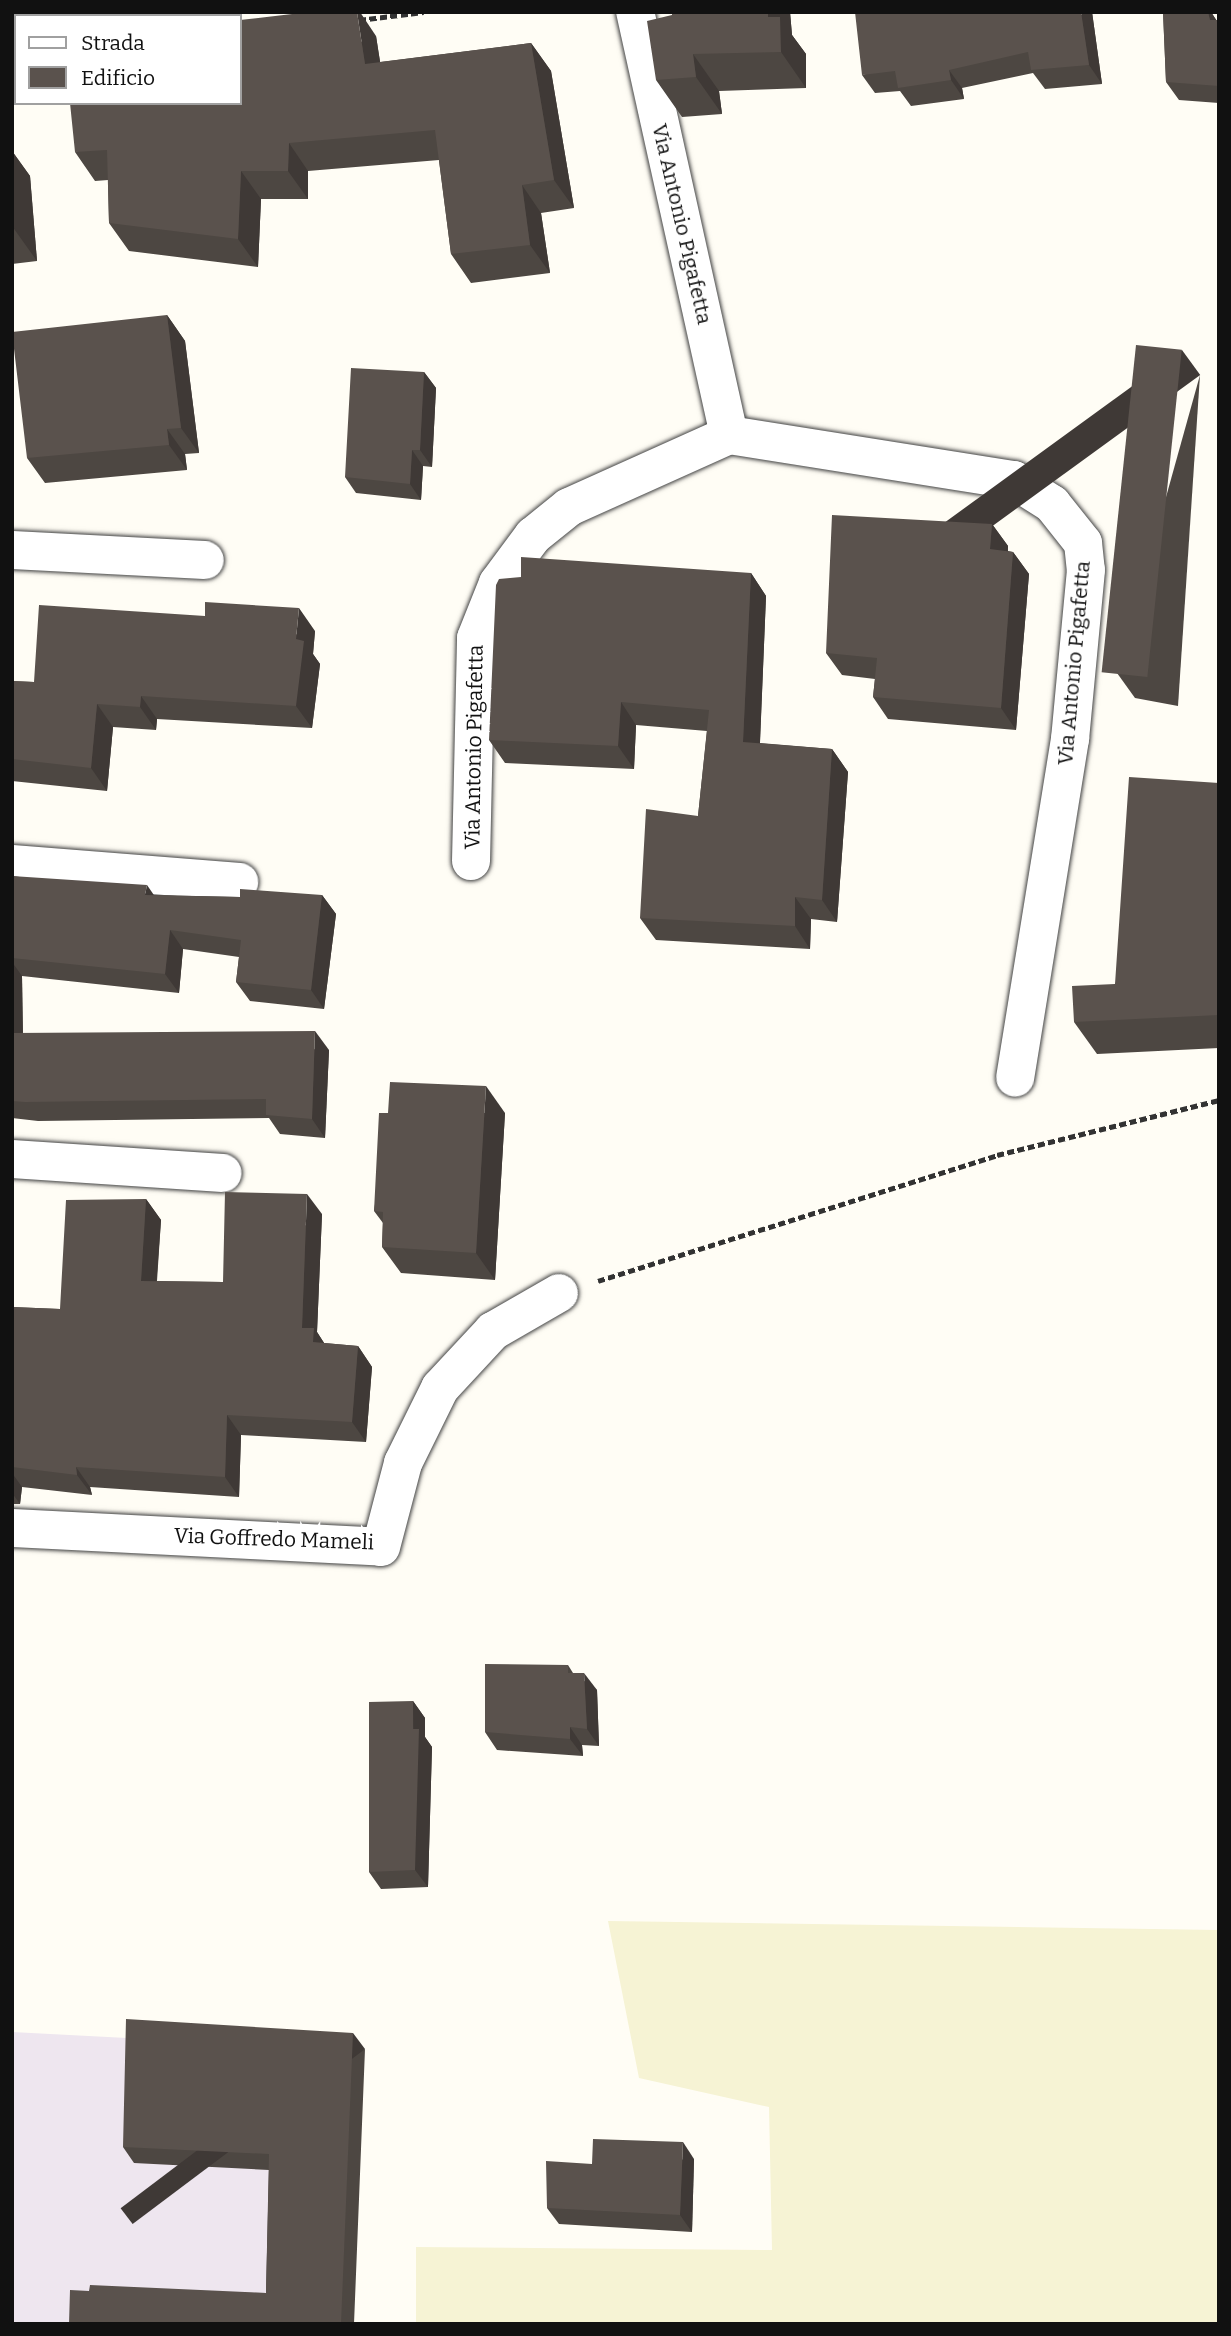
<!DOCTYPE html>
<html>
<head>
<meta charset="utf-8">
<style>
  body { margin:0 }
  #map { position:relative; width:1231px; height:2336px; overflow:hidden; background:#fffdf5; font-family:Bitter,serif }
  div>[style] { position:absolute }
  .industrial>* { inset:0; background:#eee6ef; transform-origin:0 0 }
  .farmland>* { inset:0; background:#f6f3d4 }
  .path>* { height:4.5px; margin-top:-2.25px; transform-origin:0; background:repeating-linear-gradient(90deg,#333 0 7px,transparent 0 10.5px) }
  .roads { filter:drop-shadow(0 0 2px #444) drop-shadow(0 0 2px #444) }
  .minor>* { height:38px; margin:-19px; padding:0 19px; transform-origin:19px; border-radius:19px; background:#fff }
  .wall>* { inset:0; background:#4d4742 }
  .shaded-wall>* { inset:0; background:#3f3936; transform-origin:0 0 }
  .building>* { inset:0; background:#5a524d; transform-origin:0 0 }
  span { translate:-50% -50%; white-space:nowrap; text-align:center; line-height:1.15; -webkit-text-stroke:7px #fff; paint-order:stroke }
  .street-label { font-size:21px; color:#111 }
  .frame { position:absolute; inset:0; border:14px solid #111; pointer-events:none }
  .legend { position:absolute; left:14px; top:14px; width:228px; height:91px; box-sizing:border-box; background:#fff; border:2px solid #a0a0a0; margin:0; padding:9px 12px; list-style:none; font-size:21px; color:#111 }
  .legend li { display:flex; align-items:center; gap:14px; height:35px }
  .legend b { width:35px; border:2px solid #a0a0a0 }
</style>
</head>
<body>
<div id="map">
  <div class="industrial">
    <i style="left:12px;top:2032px;width:353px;height:292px;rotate:3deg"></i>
  </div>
  <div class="farmland">
    <i style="clip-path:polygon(608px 1921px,1219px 1930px,1219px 2324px,416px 2324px,416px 2247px,772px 2250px,769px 2107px,639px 2078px)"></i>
  </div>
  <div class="path">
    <i style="left:359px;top:20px;width:65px;rotate:-7deg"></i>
    <i style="left:12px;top:62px;width:4px"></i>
    <i style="left:598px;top:1281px;width:418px;rotate:-17.5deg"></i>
    <i style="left:997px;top:1155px;width:229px;rotate:-13.9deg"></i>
  </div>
  <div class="roads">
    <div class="minor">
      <i style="left:729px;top:435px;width:289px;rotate:9deg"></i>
      <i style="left:1014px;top:480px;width:45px;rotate:32.3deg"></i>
      <i style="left:1052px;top:504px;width:50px;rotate:51.5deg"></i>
      <i style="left:1083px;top:543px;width:27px;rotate:84deg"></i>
      <i style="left:1086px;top:570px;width:170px;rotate:95.4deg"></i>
      <i style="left:1070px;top:739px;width:343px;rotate:99.2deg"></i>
      <i style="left:12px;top:550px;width:193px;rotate:3deg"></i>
      <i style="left:471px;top:861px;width:223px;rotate:-88.7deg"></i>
      <i style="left:476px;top:638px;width:59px;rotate:-68.2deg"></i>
      <i style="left:498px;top:583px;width:59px;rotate:-53.3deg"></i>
      <i style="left:533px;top:536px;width:46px;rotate:-38.9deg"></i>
      <i style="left:569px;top:507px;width:175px;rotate:-24.2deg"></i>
      <i style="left:729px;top:435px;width:433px;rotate:-102.5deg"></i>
      <i style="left:12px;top:864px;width:228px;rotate:4.5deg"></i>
      <i style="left:12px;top:1159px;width:211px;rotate:3.8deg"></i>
      <i style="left:12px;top:1528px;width:369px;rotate:2.9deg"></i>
      <i style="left:381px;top:1547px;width:87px;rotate:-75.3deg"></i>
      <i style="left:403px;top:1463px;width:84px;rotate:-63.7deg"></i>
      <i style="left:440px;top:1388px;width:78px;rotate:-47.1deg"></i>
      <i style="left:493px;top:1331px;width:76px;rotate:-29.9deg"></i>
    </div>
  </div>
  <div class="wall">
    <i style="clip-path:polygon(672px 12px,790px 12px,792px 35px,806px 54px,806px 88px,719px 91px,722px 114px,682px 117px,656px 80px,672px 15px)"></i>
    <i style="clip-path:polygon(1092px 12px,1102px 84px,1045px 89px,1033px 73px,962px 88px,964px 99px,911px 106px,900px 91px,875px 93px,862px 75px)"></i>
    <i style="clip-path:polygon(1163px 12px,1211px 12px,1216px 20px,1219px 20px,1219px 103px,1179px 100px,1166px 82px)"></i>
    <i style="clip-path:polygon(376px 36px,380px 62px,531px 43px,551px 71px,574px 208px,541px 213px,550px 273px,471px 283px,451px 254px,439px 160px,308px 171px,308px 199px,261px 199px,258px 267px,129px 251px,109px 223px,108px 180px,95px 181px,75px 152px)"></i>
    <i style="clip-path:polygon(12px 151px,30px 176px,37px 261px,12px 264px)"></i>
    <i style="clip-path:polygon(167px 315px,185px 341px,199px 453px,185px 454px,187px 470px,45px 483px,27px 458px)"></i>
    <i style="clip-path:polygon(424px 372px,436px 388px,432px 467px,423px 466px,421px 500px,356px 493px,345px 477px)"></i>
    <i style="clip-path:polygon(1200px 375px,1178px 706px,1135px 698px,1117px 673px)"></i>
    <i style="clip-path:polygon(992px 524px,1008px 546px,1008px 551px,1013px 552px,1029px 574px,1016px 730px,888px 719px,873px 697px,875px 679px,842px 675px,826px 653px)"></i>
    <i style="clip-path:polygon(751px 573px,766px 596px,760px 743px,832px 749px,848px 772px,837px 922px,811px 919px,810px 949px,656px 940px,640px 918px,698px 816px,707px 731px,636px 725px,634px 769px,505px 763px,489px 740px)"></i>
    <i style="clip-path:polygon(315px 631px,313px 654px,320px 664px,312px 728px,157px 719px,156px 730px,113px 727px,107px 791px,12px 781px,12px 681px,34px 682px)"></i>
    <i style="clip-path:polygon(1219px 783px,1219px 1048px,1097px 1054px,1074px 1022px,1115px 984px)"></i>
    <i style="clip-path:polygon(12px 876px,153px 895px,240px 897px,322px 895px,336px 914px,324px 1009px,250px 1001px,236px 982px,239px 957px,183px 949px,179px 993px,22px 976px,23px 1033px,329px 1050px,325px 1138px,280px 1134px,269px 1118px,38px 1121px,12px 1118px)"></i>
    <i style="clip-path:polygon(388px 1113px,505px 1113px,495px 1280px,401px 1273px,382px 1247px,383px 1223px,374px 1211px)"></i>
    <i style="clip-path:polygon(146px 1199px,161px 1220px,157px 1281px,223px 1282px,322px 1214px,317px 1332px,324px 1343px,358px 1346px,372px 1367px,366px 1442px,241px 1435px,239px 1497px,90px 1487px,92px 1495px,22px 1487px,20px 1504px,12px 1504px,12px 1307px,60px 1309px)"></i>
    <i style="clip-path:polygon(568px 1665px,573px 1673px,597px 1690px,599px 1746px,582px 1745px,583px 1756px,497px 1750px,485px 1732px)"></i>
    <i style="clip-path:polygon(413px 1701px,425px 1718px,425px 1737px,432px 1747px,428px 1887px,381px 1889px,369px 1872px)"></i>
    <i style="clip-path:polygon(365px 2049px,354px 2324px,89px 2291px,266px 2293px,269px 2170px,134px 2163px,123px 2147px)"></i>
    <i style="clip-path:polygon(694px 2159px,692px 2232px,559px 2224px,547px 2208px,592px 2164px)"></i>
  </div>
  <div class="shaded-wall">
    <i style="clip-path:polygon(357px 12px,360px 12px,376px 36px,385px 93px,365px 64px)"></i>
    <i style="clip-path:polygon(768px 12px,790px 12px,792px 35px,806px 54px,806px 88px,781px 52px,768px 17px)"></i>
    <i style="clip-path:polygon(1081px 12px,1092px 12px,1102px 84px,1089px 65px)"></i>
    <i style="clip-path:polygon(1208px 12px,1211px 12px,1219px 24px,1210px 20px)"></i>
    <i style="clip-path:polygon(531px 43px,551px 71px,574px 208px,554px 180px)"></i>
    <i style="clip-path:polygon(693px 54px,719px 91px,722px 114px,696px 77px)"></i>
    <i style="clip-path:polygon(949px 70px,962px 88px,964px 99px,951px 80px)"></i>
    <i style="clip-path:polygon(289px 143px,308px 171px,308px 199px,288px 171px)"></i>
    <i style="clip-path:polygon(12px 151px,30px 176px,37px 261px,12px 226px)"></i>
    <i style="clip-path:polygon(241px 171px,261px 199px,258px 267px,238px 239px)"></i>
    <i style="clip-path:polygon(522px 185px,541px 213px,550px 273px,530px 245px)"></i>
    <i style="clip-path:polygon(167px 315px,185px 341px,199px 453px,181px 428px)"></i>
    <i style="left:1182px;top:350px;width:31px;height:332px;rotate:54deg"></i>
    <i style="clip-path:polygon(424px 372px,436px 388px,432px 467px,420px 450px)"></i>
    <i style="clip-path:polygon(167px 429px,185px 454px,187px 470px,169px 445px)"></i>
    <i style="clip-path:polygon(412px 450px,423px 466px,421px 500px,410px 484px)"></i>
    <i style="clip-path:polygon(992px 524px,1008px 546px,1006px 572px,990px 549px)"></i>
    <i style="clip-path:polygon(1013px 552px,1029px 574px,1016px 730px,1001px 708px)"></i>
    <i style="clip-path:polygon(751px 573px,766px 596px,759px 764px,743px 742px)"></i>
    <i style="clip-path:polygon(299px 608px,315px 631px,313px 654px,320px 664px,312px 728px,296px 706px,296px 639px)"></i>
    <i style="clip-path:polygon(141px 696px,157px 719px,156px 730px,140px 707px)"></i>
    <i style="clip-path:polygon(621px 702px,636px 725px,634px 769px,618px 746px)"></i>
    <i style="clip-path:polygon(97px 704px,113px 727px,107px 791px,91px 768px)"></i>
    <i style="clip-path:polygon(832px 749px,848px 772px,837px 922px,822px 900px)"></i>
    <i style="clip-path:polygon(147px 885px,160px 904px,145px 895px)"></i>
    <i style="clip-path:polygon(322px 895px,336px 914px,324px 1009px,311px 990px)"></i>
    <i style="clip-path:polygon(795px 897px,811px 919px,810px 949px,795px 926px)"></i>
    <i style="clip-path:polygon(170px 930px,183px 949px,179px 993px,165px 974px)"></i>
    <i style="clip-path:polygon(12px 962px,22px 976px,23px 1052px,12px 1036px)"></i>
    <i style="clip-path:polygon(315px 1031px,329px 1050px,325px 1138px,312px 1119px)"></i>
    <i style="clip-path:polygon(486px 1086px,505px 1113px,495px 1280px,476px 1253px)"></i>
    <i style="clip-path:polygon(307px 1194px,322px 1214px,317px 1332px,328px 1349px,328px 1363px,302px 1328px)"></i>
    <i style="clip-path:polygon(146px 1199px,161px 1220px,155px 1301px,141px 1281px)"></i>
    <i style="clip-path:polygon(358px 1346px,372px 1367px,366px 1442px,352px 1422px)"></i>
    <i style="clip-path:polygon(227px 1415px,241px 1435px,239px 1497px,225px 1477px)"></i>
    <i style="clip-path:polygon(76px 1467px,90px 1487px,92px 1495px,77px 1475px)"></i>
    <i style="clip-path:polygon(12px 1473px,22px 1487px,20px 1504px,12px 1493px)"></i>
    <i style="clip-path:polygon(584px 1673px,597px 1690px,599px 1746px,587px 1729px)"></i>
    <i style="clip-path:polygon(413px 1701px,425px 1718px,425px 1737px,432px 1747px,428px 1887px,415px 1870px)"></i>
    <i style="clip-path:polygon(570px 1727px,582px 1745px,583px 1756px,570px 1739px)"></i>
    <i style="left:353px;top:2033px;width:20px;height:291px;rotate:53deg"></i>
    <i style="clip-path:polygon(683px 2142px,694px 2159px,692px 2232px,680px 2215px)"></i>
  </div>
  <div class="building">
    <i style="clip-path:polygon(309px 12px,357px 12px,365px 64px,531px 43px,554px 180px,522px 185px,530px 245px,451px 254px,435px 130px,289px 143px,288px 171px,241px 171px,238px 239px,109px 223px,107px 150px,75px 152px,70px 103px,240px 103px,240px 20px)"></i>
    <i style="clip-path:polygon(672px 12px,768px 12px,768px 17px,780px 17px,781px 52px,693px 54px,696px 77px,656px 80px,647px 21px,672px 15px)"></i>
    <i style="clip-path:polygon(855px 12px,1081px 12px,1089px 65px,1031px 70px,1028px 52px,949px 70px,951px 80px,898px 88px,895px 71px,862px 75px)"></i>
    <i style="clip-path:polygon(1163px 12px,1208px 12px,1210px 20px,1219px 20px,1219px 86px,1166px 82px)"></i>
    <i style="clip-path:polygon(167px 315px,181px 428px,167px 429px,169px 445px,27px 458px,12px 332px)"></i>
    <i style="left:1136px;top:345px;width:46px;height:329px;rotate:6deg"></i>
    <i style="clip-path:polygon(351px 368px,424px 372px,420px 450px,412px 450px,410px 484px,345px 477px)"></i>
    <i style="clip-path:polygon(832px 515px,992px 524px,990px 549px,1013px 552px,1001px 708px,873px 697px,877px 658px,826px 653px)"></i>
    <i style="clip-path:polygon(521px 557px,751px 573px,743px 742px,832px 749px,822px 900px,795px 897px,795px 926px,640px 918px,646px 809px,698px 816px,709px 710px,621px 702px,618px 746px,489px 740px,496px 585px,499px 579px,521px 577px)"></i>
    <i style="clip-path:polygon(205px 602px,299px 608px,296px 639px,304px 641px,296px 706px,141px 696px,140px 707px,97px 704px,91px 768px,12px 759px,12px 681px,34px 682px,39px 605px,205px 616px)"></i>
    <i style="clip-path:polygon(1129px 777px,1219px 783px,1219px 1015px,1074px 1022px,1072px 986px,1115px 984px)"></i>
    <i style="clip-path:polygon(12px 876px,147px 885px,145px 895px,240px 897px,240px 889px,322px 895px,311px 990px,236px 982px,241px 940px,170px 930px,165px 974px,12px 958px)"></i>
    <i style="clip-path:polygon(315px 1031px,312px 1119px,266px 1115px,266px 1099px,25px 1102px,12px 1101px,12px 1033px)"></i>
    <i style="clip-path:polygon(390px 1082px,486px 1086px,476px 1253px,382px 1247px,383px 1212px,374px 1211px,379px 1113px,388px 1113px)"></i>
    <i style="clip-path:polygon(225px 1192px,307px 1194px,302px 1328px,314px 1328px,313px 1342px,358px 1346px,352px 1422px,227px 1415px,225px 1477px,76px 1467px,77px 1475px,12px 1467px,12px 1307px,60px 1309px,66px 1200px,146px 1199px,141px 1281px,223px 1282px)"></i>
    <i style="clip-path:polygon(485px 1664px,568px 1665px,568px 1673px,584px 1673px,587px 1729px,570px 1727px,570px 1739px,485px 1732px)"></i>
    <i style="clip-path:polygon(413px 1701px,413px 1729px,419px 1729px,415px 1870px,369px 1872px,369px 1702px)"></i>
    <i style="clip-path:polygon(126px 2019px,353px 2033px,341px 2324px,69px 2324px,70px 2290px,89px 2291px,90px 2285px,266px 2293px,269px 2154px,123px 2147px)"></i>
    <i style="clip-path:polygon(593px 2139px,683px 2142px,680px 2215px,547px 2208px,546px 2161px,592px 2164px)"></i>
  </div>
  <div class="street-label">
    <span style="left:682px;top:224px;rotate:77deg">Via Antonio Pigafetta</span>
    <span style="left:1074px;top:663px;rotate:-85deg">Via Antonio Pigafetta</span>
    <span style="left:474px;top:747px;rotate:-89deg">Via Antonio Pigafetta</span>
    <span style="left:274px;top:1539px;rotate:2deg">Via Goffredo Mameli</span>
  </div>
  <div class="frame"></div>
  <ul class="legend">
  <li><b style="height:9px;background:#fff"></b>Strada</li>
  <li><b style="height:19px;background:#5a524d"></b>Edificio</li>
  </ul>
</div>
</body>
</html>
